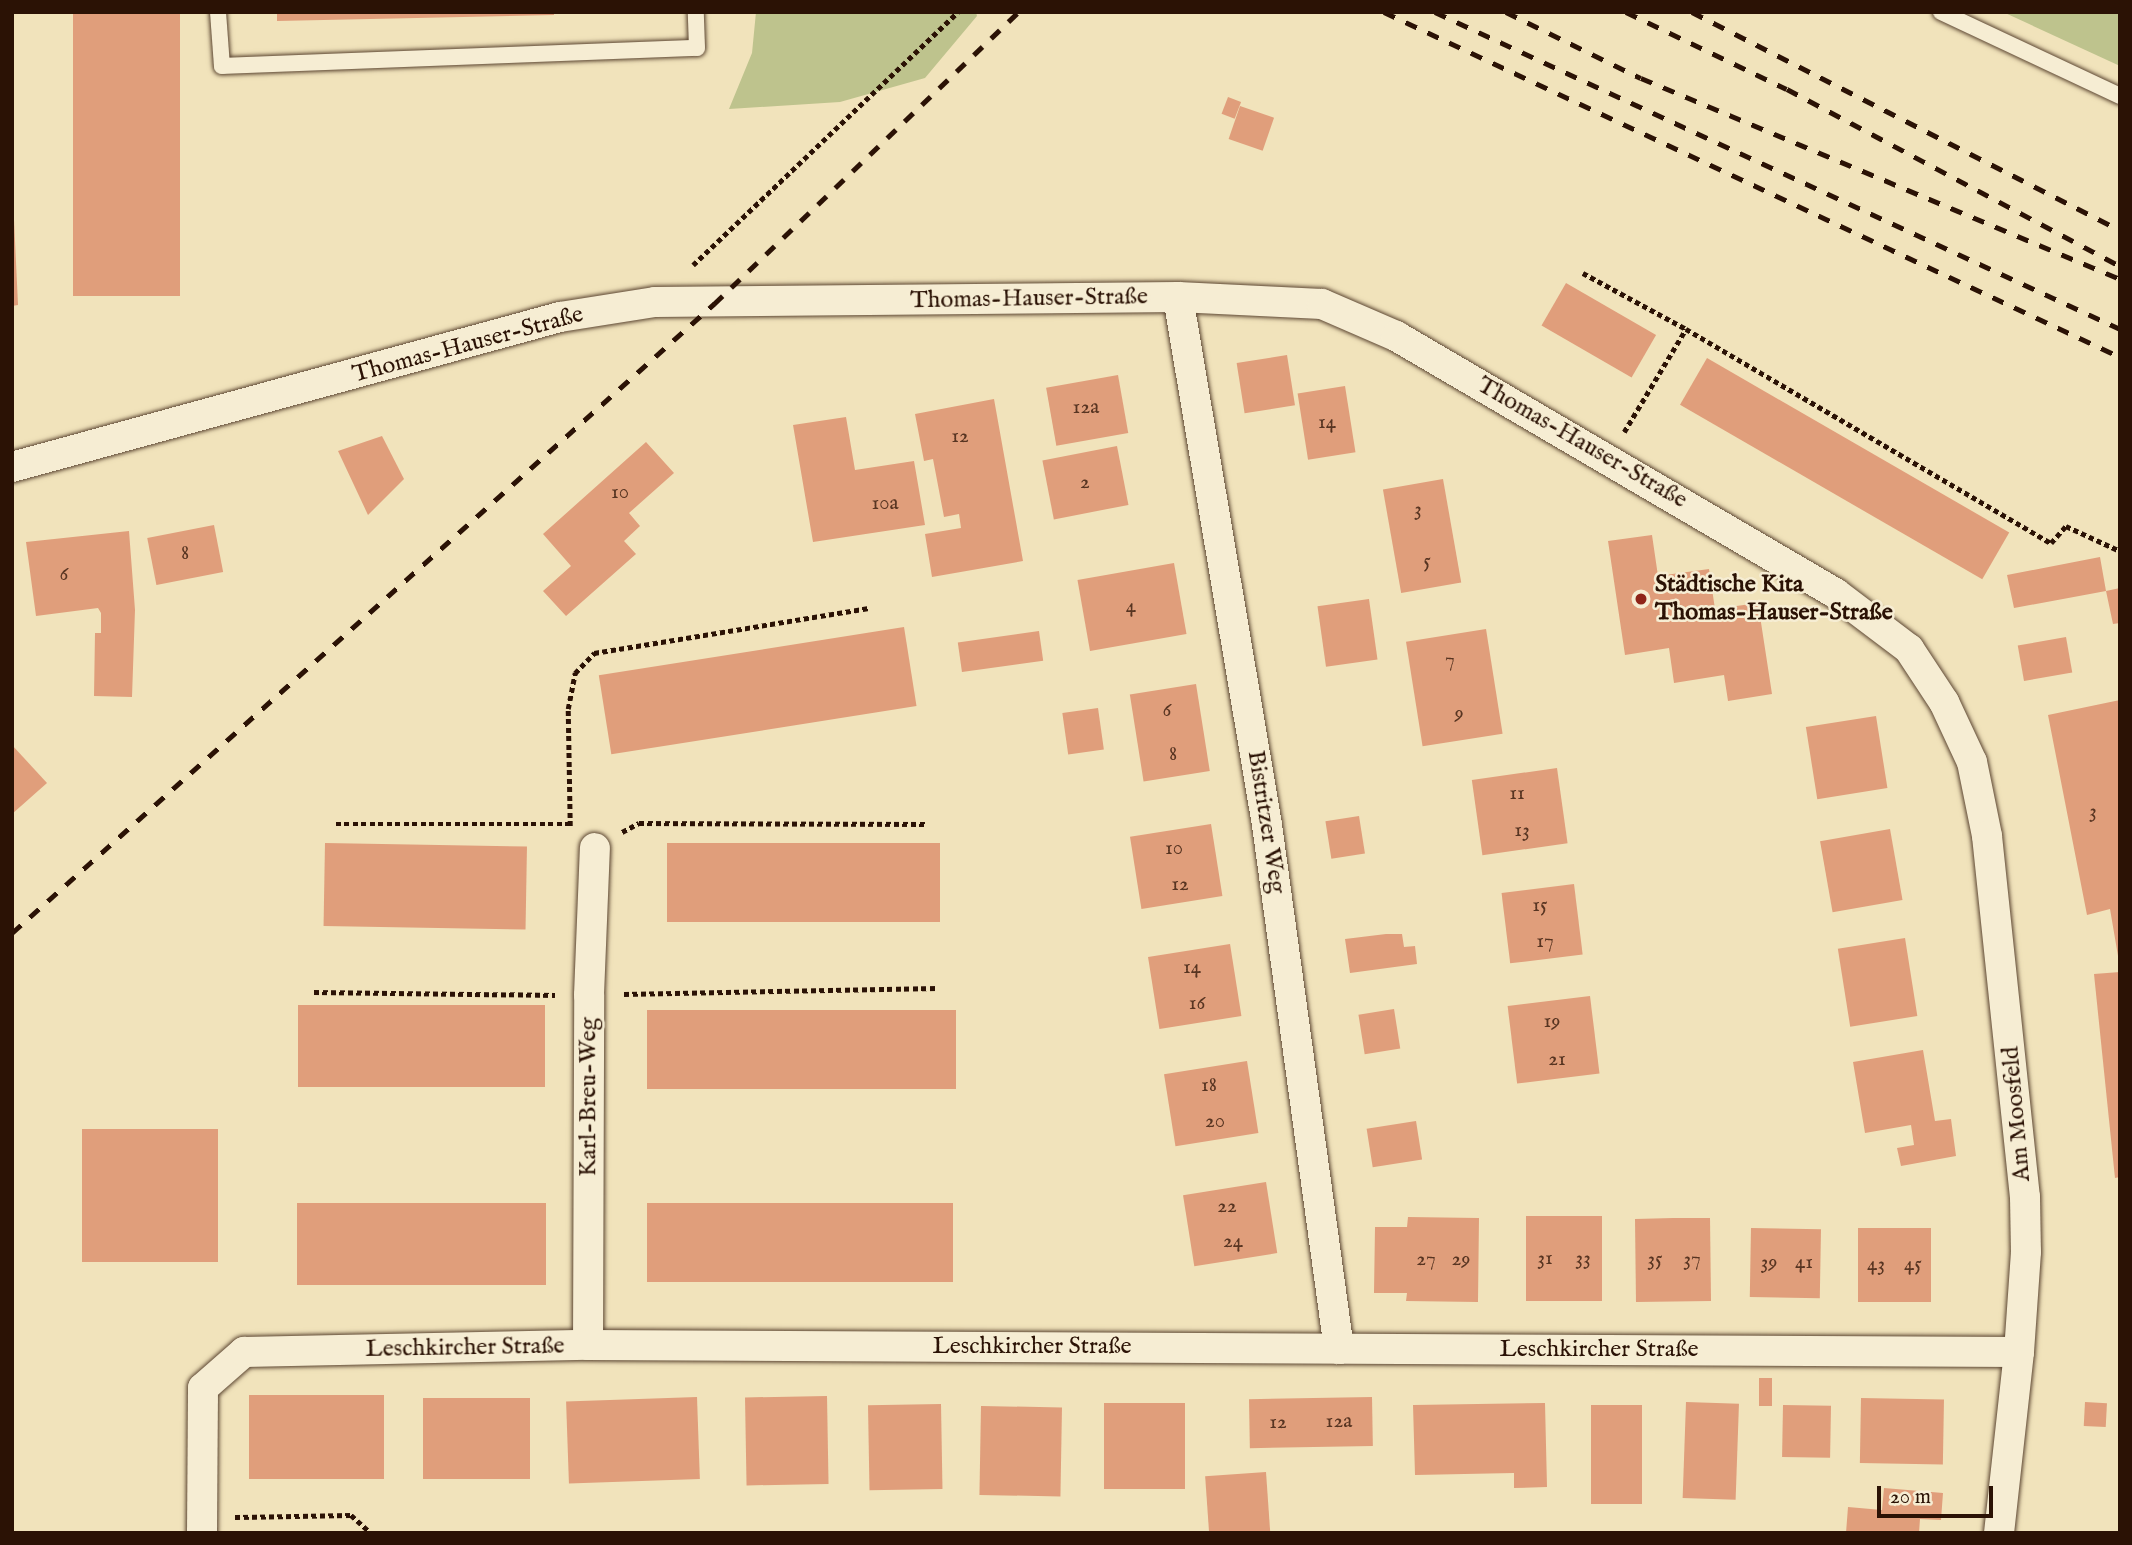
<!DOCTYPE html>
<html>
<head>
<meta charset="utf-8">
<style>
  body { margin:0 }
  #map { position:relative; width:2132px; height:1545px; overflow:hidden; background:#f1e3bb; font-family:"IM FELL English",serif }
  div>[style] { position:absolute }
  .green>* { inset:0; background:#bec38d }
  .building>* { inset:0; background:#e09e7b; transform-origin:0 0 }
  .path>* { height:4.5px; margin-top:-2.25px; transform-origin:0; background:repeating-linear-gradient(90deg,#2b1205 0 5px,transparent 0 8.5px) }
  .roads { filter:drop-shadow(0 0 2px #5c4632) drop-shadow(0 0 2px #5c4632) }
  .lane>* { height:16px; margin:-8px; padding:0 8px; transform-origin:8px; border-radius:8px; background:#f6edd3 }
  .street>* { height:30px; margin:-15px; padding:0 15px; transform-origin:15px; border-radius:15px; background:#f6edd3 }
  .rail>* { height:5px; margin-top:-2.5px; transform-origin:0; background:repeating-linear-gradient(90deg,#2b1205 0 12px,transparent 0 24px) }
  .dots>* { width:19px; height:19px; translate:-50% -50%; box-sizing:border-box; border:4px solid #f6edd3; border-radius:50% }
  span { translate:-50% -50%; white-space:nowrap; text-align:center; line-height:1.15; -webkit-text-stroke:5px #f6edd3; paint-order:stroke }
  .number-label { font-size:21px; color:#583522 }
  .number-label span { -webkit-text-stroke-width:0 }
  .street-label { font-size:24px; color:#2b1205 }
  .poi-label { font-size:24px; color:#2b1205; font-weight:700 }
  .left { translate:0 -50%; text-align:left }
  .frame { position:absolute; inset:0; border:14px solid #2b1205; pointer-events:none }
  .scale { position:absolute; left:1877px; top:1486px; width:116px; height:32px; box-sizing:border-box; border:4px solid #2b1205; border-top:0; padding-left:9px; font-size:21px; line-height:24px; white-space:nowrap; color:#2b1205; -webkit-text-stroke:5px #f6edd3; paint-order:stroke }
</style>
</head>
<body>
<div id="map">
  <div class="green">
    <i style="clip-path:polygon(756px 12px,976px 12px,977px 16px,925px 78px,840px 102px,729px 109px,752px 53px)"></i>
    <i style="clip-path:polygon(2003px 12px,2120px 12px,2120px 66px)"></i>
  </div>
  <div class="building">
    <i style="left:73px;top:12px;width:107px;height:284px"></i>
    <i style="clip-path:polygon(277px 12px,554px 12px,554px 15px,277px 21px)"></i>
    <i style="left:1228px;top:97px;width:14px;height:18px;rotate:21deg"></i>
    <i style="left:1240px;top:106px;width:36px;height:35px;rotate:19deg"></i>
    <i style="clip-path:polygon(12px 177px,18px 305px,12px 306px)"></i>
    <i style="left:1566px;top:283px;width:104px;height:49px;rotate:30deg"></i>
    <i style="left:1287px;top:355px;width:51px;height:51px;rotate:81deg"></i>
    <i style="left:1707px;top:358px;width:349px;height:54px;rotate:30deg"></i>
    <i style="left:1118px;top:375px;width:59px;height:73px;rotate:80deg"></i>
    <i style="left:1345px;top:386px;width:67px;height:48px;rotate:81deg"></i>
    <i style="clip-path:polygon(994px 399px,1023px 561px,932px 577px,925px 534px,961px 528px,959px 514px,944px 517px,933px 459px,924px 461px,915px 414px)"></i>
    <i style="clip-path:polygon(846px 417px,855px 470px,914px 461px,925px 525px,813px 542px,793px 425px)"></i>
    <i style="clip-path:polygon(382px 436px,404px 479px,368px 515px,338px 451px)"></i>
    <i style="clip-path:polygon(646px 442px,674px 473px,629px 513px,640px 526px,624px 541px,636px 554px,566px 616px,543px 591px,571px 566px,543px 534px)"></i>
    <i style="left:1117px;top:446px;width:60px;height:76px;rotate:79deg"></i>
    <i style="left:1443px;top:479px;width:105px;height:61px;rotate:80deg"></i>
    <i style="left:214px;top:525px;width:48px;height:68px;rotate:79deg"></i>
    <i style="clip-path:polygon(129px 531px,135px 610px,132px 697px,94px 696px,95px 633px,101px 633px,101px 613px,98px 608px,36px 616px,26px 542px)"></i>
    <i style="clip-path:polygon(1652px 535px,1658px 576px,1709px 569px,1715px 609px,1758px 603px,1772px 694px,1728px 701px,1724px 675px,1674px 683px,1669px 648px,1625px 655px,1608px 541px)"></i>
    <i style="clip-path:polygon(2100px 557px,2106px 591px,2120px 588px,2120px 623px,2113px 624px,2106px 591px,2014px 608px,2007px 575px)"></i>
    <i style="left:1174px;top:563px;width:72px;height:98px;rotate:80deg"></i>
    <i style="left:1369px;top:599px;width:61px;height:52px;rotate:82deg"></i>
    <i style="left:904px;top:627px;width:80px;height:309px;rotate:81deg"></i>
    <i style="left:1486px;top:629px;width:106px;height:81px;rotate:81deg"></i>
    <i style="left:1039px;top:631px;width:30px;height:82px;rotate:82deg"></i>
    <i style="left:2066px;top:637px;width:36px;height:49px;rotate:80deg"></i>
    <i style="left:1196px;top:684px;width:88px;height:67px;rotate:81deg"></i>
    <i style="clip-path:polygon(2120px 700px,2120px 955px,2118px 956px,2110px 909px,2087px 915px,2048px 715px)"></i>
    <i style="left:1098px;top:708px;width:42px;height:36px;rotate:82deg"></i>
    <i style="left:1876px;top:716px;width:73px;height:71px;rotate:81deg"></i>
    <i style="clip-path:polygon(12px 745px,47px 783px,12px 814px)"></i>
    <i style="left:1557px;top:768px;width:76px;height:86px;rotate:82deg"></i>
    <i style="left:1359px;top:816px;width:38px;height:34px;rotate:81deg"></i>
    <i style="left:1211px;top:824px;width:73px;height:82px;rotate:81deg"></i>
    <i style="left:1890px;top:829px;width:72px;height:71px;rotate:80deg"></i>
    <i style="left:325px;top:843px;width:202px;height:83px;rotate:1deg"></i>
    <i style="left:667px;top:843px;width:273px;height:79px"></i>
    <i style="left:1574px;top:884px;width:71px;height:73px;rotate:83deg"></i>
    <i style="clip-path:polygon(1386px 934px,1402px 934px,1404px 947px,1415px 946px,1417px 964px,1350px 973px,1345px 939px)"></i>
    <i style="left:1905px;top:938px;width:79px;height:68px;rotate:81deg"></i>
    <i style="left:1230px;top:944px;width:73px;height:83px;rotate:81deg"></i>
    <i style="clip-path:polygon(2120px 972px,2120px 1177px,2115px 1178px,2094px 974px)"></i>
    <i style="left:1590px;top:996px;width:78px;height:83px;rotate:83deg"></i>
    <i style="left:545px;top:1005px;width:82px;height:247px;rotate:90deg"></i>
    <i style="left:1394px;top:1009px;width:40px;height:36px;rotate:81deg"></i>
    <i style="left:647px;top:1010px;width:309px;height:79px"></i>
    <i style="clip-path:polygon(1923px 1050px,1935px 1121px,1951px 1119px,1956px 1156px,1901px 1166px,1897px 1148px,1914px 1145px,1911px 1125px,1865px 1133px,1853px 1062px)"></i>
    <i style="left:1247px;top:1061px;width:73px;height:84px;rotate:81deg"></i>
    <i style="left:1416px;top:1121px;width:39px;height:50px;rotate:81deg"></i>
    <i style="left:82px;top:1129px;width:136px;height:133px"></i>
    <i style="left:1266px;top:1182px;width:72px;height:84px;rotate:81deg"></i>
    <i style="left:297px;top:1203px;width:249px;height:82px"></i>
    <i style="left:953px;top:1203px;width:79px;height:306px;rotate:90deg"></i>
    <i style="left:1602px;top:1216px;width:85px;height:76px;rotate:90deg"></i>
    <i style="clip-path:polygon(1408px 1217px,1479px 1218px,1478px 1302px,1406px 1301px,1407px 1293px,1374px 1293px,1375px 1227px,1407px 1227px)"></i>
    <i style="clip-path:polygon(1673px 1218px,1710px 1218px,1711px 1301px,1636px 1302px,1635px 1219px)"></i>
    <i style="left:1751px;top:1228px;width:70px;height:69px;rotate:1deg"></i>
    <i style="left:1858px;top:1228px;width:73px;height:74px"></i>
    <i style="left:1759px;top:1378px;width:13px;height:28px"></i>
    <i style="left:384px;top:1395px;width:84px;height:135px;rotate:90deg"></i>
    <i style="left:827px;top:1396px;width:88px;height:82px;rotate:89deg"></i>
    <i style="left:697px;top:1397px;width:82px;height:131px;rotate:88deg"></i>
    <i style="left:1372px;top:1397px;width:49px;height:123px;rotate:89deg"></i>
    <i style="left:423px;top:1398px;width:107px;height:81px"></i>
    <i style="left:1861px;top:1398px;width:83px;height:65px;rotate:1deg"></i>
    <i style="left:1686px;top:1402px;width:53px;height:96px;rotate:2deg"></i>
    <i style="left:2085px;top:1402px;width:22px;height:24px;rotate:3deg"></i>
    <i style="left:1104px;top:1403px;width:81px;height:86px"></i>
    <i style="clip-path:polygon(1545px 1403px,1547px 1487px,1514px 1488px,1514px 1473px,1415px 1475px,1413px 1405px)"></i>
    <i style="left:941px;top:1404px;width:85px;height:73px;rotate:89deg"></i>
    <i style="left:1591px;top:1405px;width:51px;height:99px"></i>
    <i style="left:1783px;top:1405px;width:48px;height:52px;rotate:1deg"></i>
    <i style="left:981px;top:1406px;width:81px;height:89px;rotate:1deg"></i>
    <i style="left:1266px;top:1472px;width:61px;height:61px;rotate:86deg"></i>
    <i style="clip-path:polygon(1884px 1488px,1943px 1493px,1941px 1520px,1920px 1519px,1919px 1533px,1846px 1533px,1848px 1507px,1882px 1510px)"></i>
  </div>
  <div class="path">
    <i style="left:693px;top:265px;width:366px;rotate:-43.7deg"></i>
    <i style="left:1583px;top:273px;width:117px;rotate:28.5deg"></i>
    <i style="left:1624px;top:432px;width:120px;rotate:-59deg"></i>
    <i style="left:1686px;top:329px;width:423px;rotate:30.4deg"></i>
    <i style="left:2051px;top:543px;width:23px;rotate:-49deg"></i>
    <i style="left:2066px;top:526px;width:60px;rotate:24.8deg"></i>
    <i style="left:336px;top:824px;width:233px"></i>
    <i style="left:570px;top:826px;width:117px;rotate:-91deg"></i>
    <i style="left:568px;top:709px;width:37px;rotate:-79deg"></i>
    <i style="left:575px;top:673px;width:28px;rotate:-46deg"></i>
    <i style="left:594px;top:653px;width:280px;rotate:-9.3deg"></i>
    <i style="left:622px;top:832px;width:19px;rotate:-28deg"></i>
    <i style="left:639px;top:823px;width:286px;rotate:0.2deg"></i>
    <i style="left:314px;top:992px;width:241px;rotate:0.7deg"></i>
    <i style="left:624px;top:994px;width:314px;rotate:-1.1deg"></i>
    <i style="left:235px;top:1517px;width:116px;rotate:-1deg"></i>
    <i style="left:351px;top:1515px;width:27px;rotate:42deg"></i>
  </div>
  <div class="roads">
    <div class="lane">
      <i style="left:218px;top:12px;width:54px;rotate:85.8deg"></i>
      <i style="left:222px;top:66px;width:475px;rotate:-2.2deg"></i>
      <i style="left:697px;top:48px;width:36px;rotate:-92deg"></i>
      <i style="left:1941px;top:12px;width:198px;rotate:25.1deg"></i>
    </div>
    <div class="street">
      <i style="left:1178px;top:297px;width:535px;rotate:80.43deg"></i>
      <i style="left:1267px;top:825px;width:529px;rotate:82.18deg"></i>
      <i style="left:12px;top:467px;width:568px;rotate:-15.31deg"></i>
      <i style="left:560px;top:317px;width:96px;rotate:-9deg"></i>
      <i style="left:655px;top:302px;width:523px;rotate:-0.55deg"></i>
      <i style="left:1178px;top:297px;width:144px;rotate:2.8deg"></i>
      <i style="left:1322px;top:304px;width:81px;rotate:23.4deg"></i>
      <i style="left:1396px;top:336px;width:509px;rotate:30.35deg"></i>
      <i style="left:1835px;top:593px;width:93px;rotate:37.1deg"></i>
      <i style="left:1909px;top:649px;width:64px;rotate:56.6deg"></i>
      <i style="left:1944px;top:702px;width:66px;rotate:65deg"></i>
      <i style="left:1972px;top:762px;width:76px;rotate:78.5deg"></i>
      <i style="left:1987px;top:836px;width:363px;rotate:84deg"></i>
      <i style="left:2025px;top:1197px;width:55px;rotate:89deg"></i>
      <i style="left:2026px;top:1252px;width:100px;rotate:94deg"></i>
      <i style="left:2019px;top:1352px;width:182px;rotate:96.3deg"></i>
      <i style="left:588px;top:1345px;width:350px;rotate:-89.8deg"></i>
      <i style="left:589px;top:995px;width:147px;rotate:-87.7deg"></i>
      <i style="left:202px;top:1533px;width:145px;rotate:-89.6deg"></i>
      <i style="left:203px;top:1388px;width:55px;rotate:-41.3deg"></i>
      <i style="left:244px;top:1352px;width:344px;rotate:-1.2deg"></i>
      <i style="left:588px;top:1345px;width:1431px;rotate:0.28deg"></i>
    </div>
  </div>
  <div class="rail">
    <i style="left:1384px;top:12px;width:813px;rotate:25.11deg"></i>
    <i style="left:1435px;top:12px;width:755px;rotate:24.83deg"></i>
    <i style="left:1506px;top:12px;width:150px;rotate:26.1deg"></i>
    <i style="left:1641px;top:78px;width:519px;rotate:22.76deg"></i>
    <i style="left:1626px;top:12px;width:178px;rotate:25.6deg"></i>
    <i style="left:1787px;top:89px;width:377px;rotate:28deg"></i>
    <i style="left:1692px;top:12px;width:480px;rotate:27deg"></i>
    <i style="left:12px;top:933px;width:943px;rotate:-41.86deg"></i>
    <i style="left:714px;top:304px;width:422px;rotate:-43.8deg"></i>
  </div>
  <div class="dots">
    <i style="left:1641px;top:599px;background:#8f2418"></i>
  </div>
  <div class="number-label">
    <span style="left:1086px;top:408px">12a</span>
    <span style="left:1327px;top:423px">14</span>
    <span style="left:960px;top:437px">12</span>
    <span style="left:1085px;top:483px">2</span>
    <span style="left:620px;top:493px">10</span>
    <span style="left:885px;top:504px">10a</span>
    <span style="left:1418px;top:510px">3</span>
    <span style="left:185px;top:554px">8</span>
    <span style="left:1427px;top:562px">5</span>
    <span style="left:64px;top:575px">6</span>
    <span style="left:1131px;top:607px">4</span>
    <span style="left:1450px;top:661px">7</span>
    <span style="left:1167px;top:711px">6</span>
    <span style="left:1459px;top:714px">9</span>
    <span style="left:1173px;top:755px">8</span>
    <span style="left:1517px;top:794px">11</span>
    <span style="left:2093px;top:812px">3</span>
    <span style="left:1522px;top:831px">13</span>
    <span style="left:1174px;top:849px">10</span>
    <span style="left:1180px;top:885px">12</span>
    <span style="left:1540px;top:906px">15</span>
    <span style="left:1545px;top:942px">17</span>
    <span style="left:1192px;top:968px">14</span>
    <span style="left:1197px;top:1004px">16</span>
    <span style="left:1552px;top:1022px">19</span>
    <span style="left:1557px;top:1060px">21</span>
    <span style="left:1209px;top:1086px">18</span>
    <span style="left:1215px;top:1122px">20</span>
    <span style="left:1227px;top:1207px">22</span>
    <span style="left:1233px;top:1242px">24</span>
    <span style="left:1545px;top:1259px">31</span>
    <span style="left:1583px;top:1259px">33</span>
    <span style="left:1426px;top:1260px">27</span>
    <span style="left:1461px;top:1260px">29</span>
    <span style="left:1655px;top:1260px">35</span>
    <span style="left:1692px;top:1260px">37</span>
    <span style="left:1769px;top:1263px">39</span>
    <span style="left:1804px;top:1263px">41</span>
    <span style="left:1876px;top:1265px">43</span>
    <span style="left:1913px;top:1265px">45</span>
    <span style="left:1339px;top:1422px">12a</span>
    <span style="left:1278px;top:1423px">12</span>
  </div>
  <div class="street-label">
    <span style="left:1029px;top:299px;rotate:-1deg">Thomas-Hauser-Straße</span>
    <span style="left:468px;top:345px;rotate:-15deg">Thomas-Hauser-Straße</span>
    <span style="left:1582px;top:443px;rotate:30deg">Thomas-Hauser-Straße</span>
    <span style="left:1266px;top:822px;rotate:81deg">Bistritzer Weg</span>
    <span style="left:589px;top:1097px;rotate:-90deg">Karl-Breu-Weg</span>
    <span style="left:2017px;top:1114px;rotate:-95deg">Am Moosfeld</span>
    <span style="left:1032px;top:1347px">Leschkircher Straße</span>
    <span style="left:465px;top:1348px;rotate:-1deg">Leschkircher Straße</span>
    <span style="left:1599px;top:1350px">Leschkircher Straße</span>
  </div>
  <div class="poi-label">
    <span class="left" style="left:1655px;top:599px">Städtische Kita<br>Thomas-Hauser-Straße</span>
  </div>
  <div class="frame"></div>
  <div class="scale">20 m</div>
</div>
</body>
</html>
